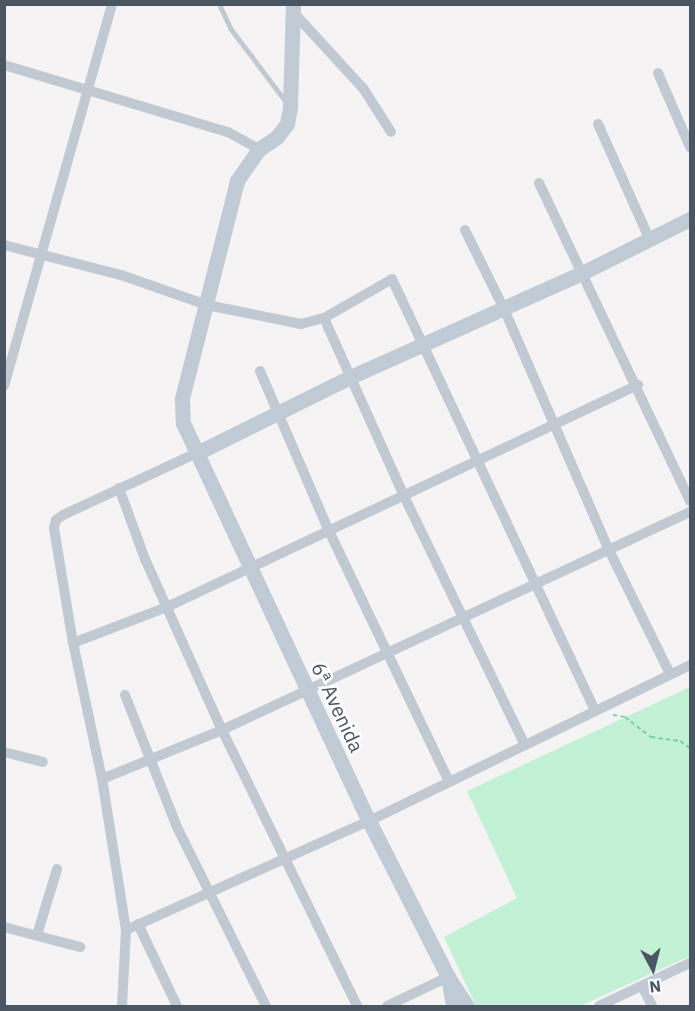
<!DOCTYPE html>
<html>
<head>
<meta charset="utf-8">
<style>
  body { margin:0 }
  #map { position:relative; width:695px; height:1011px; overflow:hidden; background:#f5f3f3; font-family:"IBM Plex Sans",sans-serif }
  div>[style] { position:absolute }
  .green>* { inset:0; background:#c3f1d5 }
  .path>* { height:2px; margin-top:-1px; transform-origin:0; background:repeating-linear-gradient(90deg,#7ad0a6 0 4.5px,transparent 0 7.5px) }
  .lane>* { height:5px; margin:-2.5px; padding:0 2.5px; transform-origin:2.5px; border-radius:2.5px; background:#c1cad2 }
  .street>* { height:10px; margin:-5px; padding:0 5px; transform-origin:5px; border-radius:5px; background:#c1cad2 }
  .secondary>* { height:15px; margin:-7.5px; padding:0 7.5px; transform-origin:7.5px; border-radius:7.5px; background:#c1cbd6 }
  span { translate:-50% -50%; white-space:nowrap; text-align:center; line-height:1.15; -webkit-text-stroke:5px #fff; paint-order:stroke }
  .street-label { font-size:20px; color:#4a5661 }
  .frame { position:absolute; inset:0; border:6px solid #4a5661; pointer-events:none }
  .north { position:absolute; left:623px; top:939px; width:60px; height:60px; -webkit-text-stroke:4px #fff; paint-order:stroke; rotate:173deg; font-size:16px; font-weight:700; line-height:24px; text-align:center; color:#4a5661 }
  .north::after { content:''; display:block; margin:auto; width:21px; height:27px; background:#4a5661; clip-path:polygon(50% 0,100% 100%,50% 72%,0 100%) }
</style>
</head>
<body>
<div id="map">
  <div class="green">
    <i style="clip-path:polygon(690px 687px,690px 956px,580px 1006px,476px 1006px,444px 937px,517px 898px,467px 791px)"></i>
  </div>
  <div class="path">
    <i style="left:613px;top:715px;width:12px;rotate:9deg"></i>
    <i style="left:625px;top:717px;width:33px;rotate:38deg"></i>
    <i style="left:651px;top:737px;width:29px;rotate:8deg"></i>
    <i style="left:680px;top:741px;width:12px;rotate:35deg"></i>
  </div>
  <div class="lane">
    <i style="left:219px;top:4px;width:26px;rotate:65deg"></i>
    <i style="left:230px;top:28px;width:93px;rotate:52.9deg"></i>
  </div>
  <div class="street">
    <i style="left:293px;top:12px;width:103px;rotate:47.4deg"></i>
    <i style="left:363px;top:88px;width:52px;rotate:57.5deg"></i>
    <i style="left:4px;top:65px;width:234px;rotate:16.7deg"></i>
    <i style="left:228px;top:132px;width:35px;rotate:29deg"></i>
    <i style="left:658px;top:73px;width:81px;rotate:66.6deg"></i>
    <i style="left:598px;top:124px;width:127px;rotate:65.9deg"></i>
    <i style="left:539px;top:183px;width:352px;rotate:64.6deg"></i>
    <i style="left:465px;top:230px;width:88px;rotate:63.7deg"></i>
    <i style="left:504px;top:309px;width:263px;rotate:66.5deg"></i>
    <i style="left:609px;top:550px;width:138px;rotate:63.8deg"></i>
    <i style="left:4px;top:245px;width:121px;rotate:14.4deg"></i>
    <i style="left:121px;top:275px;width:91px;rotate:19.2deg"></i>
    <i style="left:207px;top:305px;width:96px;rotate:11.4deg"></i>
    <i style="left:301px;top:324px;width:24px;rotate:-15deg"></i>
    <i style="left:324px;top:318px;width:78px;rotate:-29.8deg"></i>
    <i style="left:392px;top:279px;width:477px;rotate:64.8deg"></i>
    <i style="left:324px;top:318px;width:193px;rotate:65.8deg"></i>
    <i style="left:403px;top:494px;width:279px;rotate:64.1deg"></i>
    <i style="left:260px;top:371px;width:172px;rotate:66.7deg"></i>
    <i style="left:328px;top:529px;width:280px;rotate:64.4deg"></i>
    <i style="left:4px;top:386px;width:397px;rotate:-74.2deg"></i>
    <i style="left:119px;top:488px;width:76px;rotate:69.9deg"></i>
    <i style="left:145px;top:559px;width:188px;rotate:65.8deg"></i>
    <i style="left:222px;top:730px;width:307px;rotate:63.9deg"></i>
    <i style="left:73px;top:643px;width:101px;rotate:-21deg"></i>
    <i style="left:167px;top:607px;width:521px;rotate:-25.24deg"></i>
    <i style="left:125px;top:695px;width:142px;rotate:68.5deg"></i>
    <i style="left:177px;top:827px;width:200px;rotate:63.6deg"></i>
    <i style="left:4px;top:752px;width:40px;rotate:14.4deg"></i>
    <i style="left:102px;top:779px;width:130px;rotate:-22.2deg"></i>
    <i style="left:222px;top:730px;width:516px;rotate:-24.98deg"></i>
    <i style="left:138px;top:924px;width:91px;rotate:64.6deg"></i>
    <i style="left:4px;top:927px;width:79px;rotate:14.7deg"></i>
    <i style="left:126px;top:930px;width:266px;rotate:-24.2deg"></i>
    <i style="left:369px;top:821px;width:357px;rotate:-25.9deg"></i>
    <i style="left:37px;top:935px;width:69px;rotate:-73.1deg"></i>
    <i style="left:642px;top:986px;width:22px;rotate:63deg"></i>
    <i style="left:122px;top:1006px;width:76px;rotate:-87deg"></i>
    <i style="left:126px;top:930px;width:153px;rotate:-99deg"></i>
    <i style="left:102px;top:779px;width:139px;rotate:-102deg"></i>
    <i style="left:73px;top:643px;width:117px;rotate:-99.4deg"></i>
    <i style="left:54px;top:528px;width:8px;rotate:-76deg"></i>
    <i style="left:56px;top:520px;width:9px;rotate:-36deg"></i>
    <i style="left:63px;top:515px;width:150px;rotate:-24.9deg"></i>
    <i style="left:387px;top:1006px;width:68px;rotate:-25.4deg"></i>
    <i style="left:599px;top:1006px;width:101px;rotate:-25.3deg"></i>
  </div>
  <div class="secondary">
    <i style="left:293px;top:4px;width:104px;rotate:91.7deg"></i>
    <i style="left:290px;top:108px;width:16px;rotate:101deg"></i>
    <i style="left:287px;top:124px;width:16px;rotate:128deg"></i>
    <i style="left:277px;top:137px;width:22px;rotate:146deg"></i>
    <i style="left:259px;top:149px;width:39px;rotate:125deg"></i>
    <i style="left:237px;top:181px;width:225px;rotate:104.2deg"></i>
    <i style="left:182px;top:399px;width:24px;rotate:88deg"></i>
    <i style="left:183px;top:423px;width:439px;rotate:65deg"></i>
    <i style="left:369px;top:821px;width:175px;rotate:63.1deg"></i>
    <i style="left:448px;top:977px;width:35px;rotate:57deg"></i>
    <i style="left:199px;top:452px;width:166px;rotate:-26.4deg"></i>
    <i style="left:348px;top:378px;width:256px;rotate:-24.2deg"></i>
    <i style="left:582px;top:273px;width:121px;rotate:-26.6deg"></i>
    <i style="left:448px;top:977px;width:29px;rotate:80deg"></i>
  </div>
  <div class="street-label">
    <span style="left:338px;top:707px;rotate:65deg">6ª Avenida</span>
  </div>
  <div class="frame"></div>
  <div class="north">N</div>
</div>
</body>
</html>
